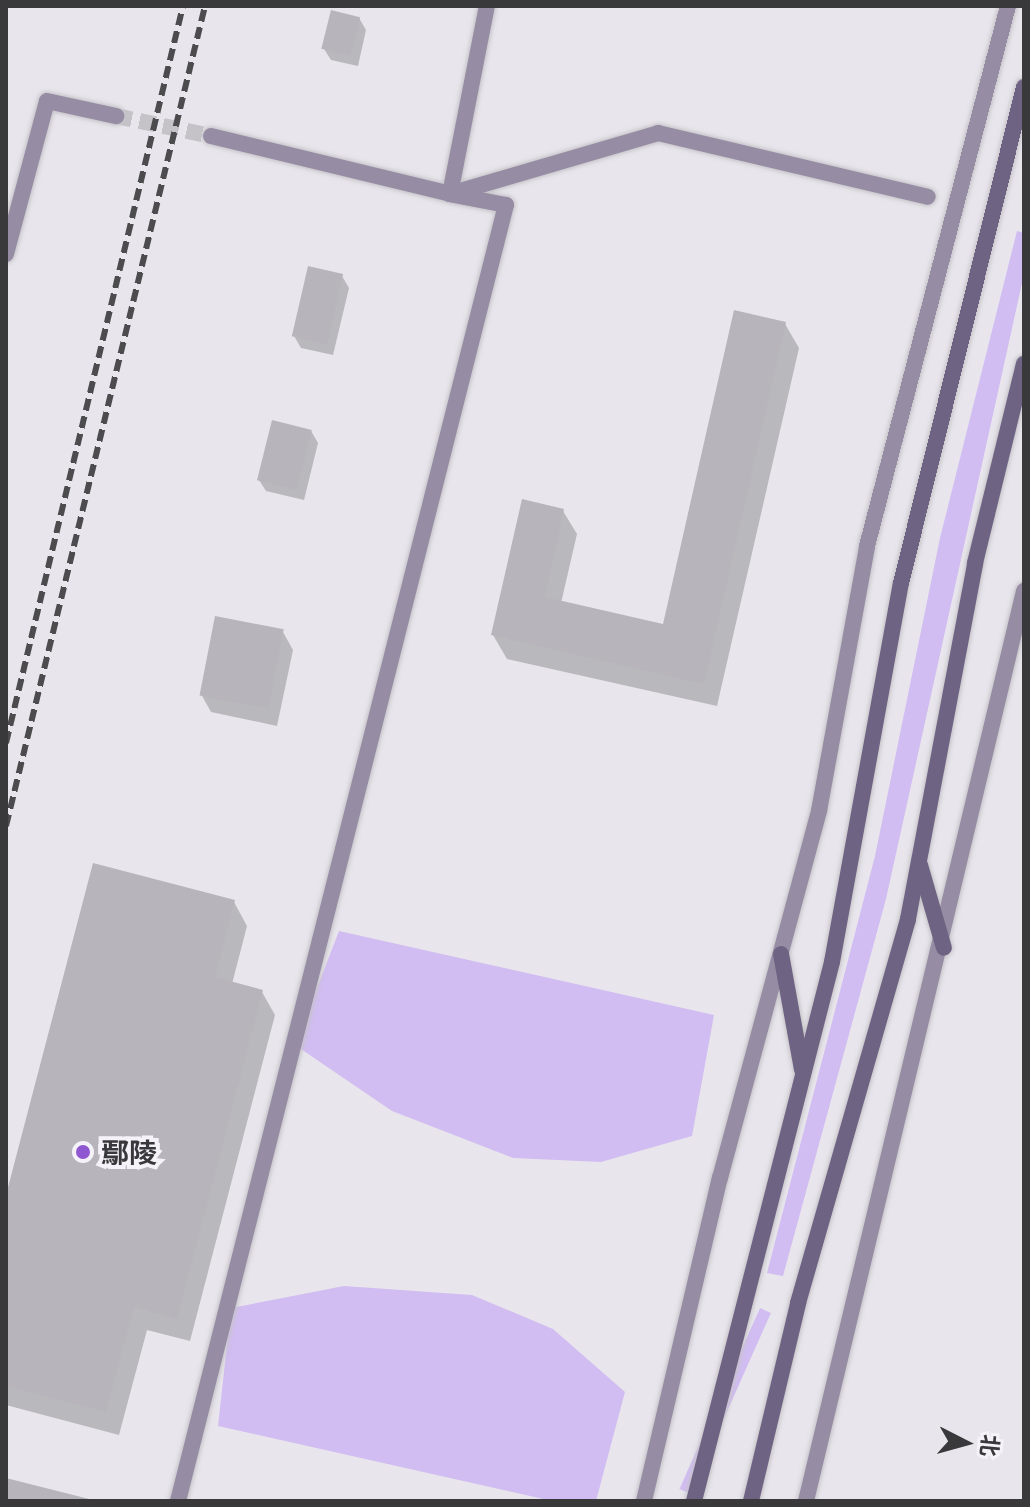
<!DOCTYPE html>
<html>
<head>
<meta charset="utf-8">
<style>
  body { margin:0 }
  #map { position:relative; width:1030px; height:1507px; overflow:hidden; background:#e8e6ec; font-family:Lato,"Noto Sans SC",sans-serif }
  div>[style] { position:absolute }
  .green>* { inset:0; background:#d1bdf1; transform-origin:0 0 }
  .shadow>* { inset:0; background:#0003 }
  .building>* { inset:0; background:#b7b5bb; transform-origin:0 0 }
  .tertiary-tunnel>* { height:16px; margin-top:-8px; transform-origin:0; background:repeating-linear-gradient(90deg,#c5c3c8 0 16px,transparent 0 24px) }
  .roads { filter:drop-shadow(0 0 2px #c5c3c8) drop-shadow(0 0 2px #c5c3c8) }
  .minor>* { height:16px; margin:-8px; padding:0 8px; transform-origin:8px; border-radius:8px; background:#968da4 }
  .tertiary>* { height:16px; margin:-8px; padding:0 8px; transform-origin:8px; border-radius:8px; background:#968da4 }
  .secondary>* { height:16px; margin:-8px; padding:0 8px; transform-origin:8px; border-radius:8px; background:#6f6383 }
  .rail>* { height:6px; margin-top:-3px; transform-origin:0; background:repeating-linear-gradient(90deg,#4c4b4e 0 12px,transparent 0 18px) }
  .dots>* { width:22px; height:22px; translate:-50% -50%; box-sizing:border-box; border:4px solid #f5f3f9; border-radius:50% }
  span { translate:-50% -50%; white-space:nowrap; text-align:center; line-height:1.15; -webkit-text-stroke:8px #f5f3f9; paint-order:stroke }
  .poi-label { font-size:28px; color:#39383a; font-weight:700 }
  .left { translate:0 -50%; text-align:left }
  .frame { position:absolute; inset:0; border:8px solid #39383a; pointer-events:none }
  .north { position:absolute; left:926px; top:1403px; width:80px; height:80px; -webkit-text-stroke:6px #f5f3f9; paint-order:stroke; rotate:96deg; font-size:22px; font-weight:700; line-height:32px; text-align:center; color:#39383a }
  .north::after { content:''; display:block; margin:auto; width:28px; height:36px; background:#39383a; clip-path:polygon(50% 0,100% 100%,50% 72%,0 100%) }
</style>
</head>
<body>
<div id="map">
  <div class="green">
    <i style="clip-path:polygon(1017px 231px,1024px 233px,1024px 274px,886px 899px,783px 1276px,767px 1273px,875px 856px,940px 538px)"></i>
    <i style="clip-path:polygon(339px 931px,714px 1015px,692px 1136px,601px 1162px,513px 1158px,392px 1111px,295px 1045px)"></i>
    <i style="clip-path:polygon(344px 1286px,472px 1295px,553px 1329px,625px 1392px,596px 1501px,552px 1501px,218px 1426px,231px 1308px)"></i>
    <i style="left:760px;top:1308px;width:12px;height:198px;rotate:24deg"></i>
  </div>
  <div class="shadow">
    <i style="clip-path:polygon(359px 18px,366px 30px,358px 66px,331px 60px,324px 49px)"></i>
    <i style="clip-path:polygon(342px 276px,349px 288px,333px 355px,301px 348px,294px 336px)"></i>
    <i style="clip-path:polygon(785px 324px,799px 348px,717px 706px,507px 659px,493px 635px,563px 511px,577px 534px,561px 603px,664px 626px)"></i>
    <i style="clip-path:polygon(311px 431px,318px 443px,304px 500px,266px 491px,259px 480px)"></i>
    <i style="clip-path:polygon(283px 632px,293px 650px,277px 726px,211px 712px,201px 694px)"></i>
    <i style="clip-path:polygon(234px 902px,247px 926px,232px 984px,262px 992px,275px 1015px,190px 1341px,147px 1330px,119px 1435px,6px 1405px,6px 1203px)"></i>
  </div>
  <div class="building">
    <i style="left:331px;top:10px;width:30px;height:40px;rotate:14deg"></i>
    <i style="left:308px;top:266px;width:36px;height:72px;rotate:13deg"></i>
    <i style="clip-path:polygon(734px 310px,786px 322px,704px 684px,491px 635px,522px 499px,564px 509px,545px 597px,663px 624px)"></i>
    <i style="left:272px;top:420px;width:41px;height:62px;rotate:14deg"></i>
    <i style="left:215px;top:616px;width:70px;height:81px;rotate:11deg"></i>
    <i style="clip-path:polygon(93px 863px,235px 900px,215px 977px,263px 990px,177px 1319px,134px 1307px,106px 1412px,6px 1386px,6px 1195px)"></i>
    <i style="clip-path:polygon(6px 1478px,93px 1500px,93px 1501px,6px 1501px)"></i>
  </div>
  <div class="tertiary-tunnel">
    <i style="left:116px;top:116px;width:97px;rotate:11.9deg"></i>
  </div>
  <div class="roads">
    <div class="minor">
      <i style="left:644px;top:1501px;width:332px;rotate:-76.8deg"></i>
      <i style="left:720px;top:1178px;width:380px;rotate:-74.9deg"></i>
      <i style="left:819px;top:811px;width:269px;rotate:-79.7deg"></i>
      <i style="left:867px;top:546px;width:558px;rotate:-75.37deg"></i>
      <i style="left:806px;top:1501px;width:936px;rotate:-76.53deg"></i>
    </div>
    <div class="tertiary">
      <i style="left:211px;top:136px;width:246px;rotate:13.6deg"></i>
      <i style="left:450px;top:194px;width:217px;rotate:-16.3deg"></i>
      <i style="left:658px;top:133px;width:277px;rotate:13.3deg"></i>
      <i style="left:6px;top:254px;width:158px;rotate:-75deg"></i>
      <i style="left:47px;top:101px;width:71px;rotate:12.3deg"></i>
      <i style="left:178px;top:1501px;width:1337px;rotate:-75.8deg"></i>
      <i style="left:506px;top:205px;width:57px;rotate:-168.9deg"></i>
      <i style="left:450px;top:194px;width:192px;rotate:-78.9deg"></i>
    </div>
    <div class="secondary">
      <i style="left:920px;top:865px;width:86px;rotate:73.9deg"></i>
      <i style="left:781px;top:954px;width:118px;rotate:79.7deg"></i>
      <i style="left:694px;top:1501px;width:556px;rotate:-75.64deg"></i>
      <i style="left:832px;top:962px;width:385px;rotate:-79.7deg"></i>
      <i style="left:901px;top:583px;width:511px;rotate:-76.07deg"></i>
      <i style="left:751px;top:1501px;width:204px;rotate:-76.6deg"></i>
      <i style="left:798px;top:1303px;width:399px;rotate:-74deg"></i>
      <i style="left:908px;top:919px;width:362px;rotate:-79.3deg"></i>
      <i style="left:975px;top:563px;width:205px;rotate:-76.2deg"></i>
    </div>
  </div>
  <div class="rail">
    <i style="left:6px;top:743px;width:758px;rotate:-76.5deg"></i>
    <i style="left:6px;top:826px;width:844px;rotate:-76.36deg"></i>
  </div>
  <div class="dots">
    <i style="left:83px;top:1152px;background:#8f58d0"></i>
  </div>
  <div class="poi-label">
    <span class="left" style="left:101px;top:1152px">鄢陵</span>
  </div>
  <div class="frame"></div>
  <div class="north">北</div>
</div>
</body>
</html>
